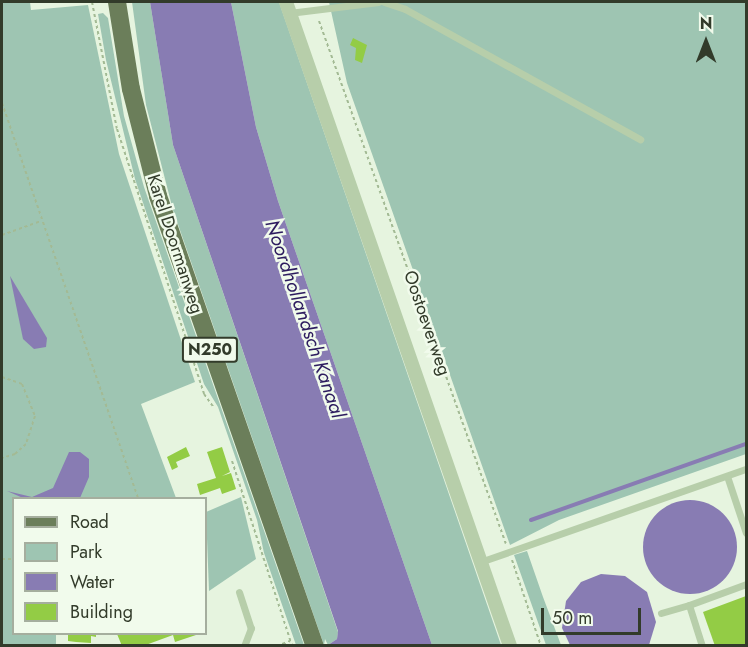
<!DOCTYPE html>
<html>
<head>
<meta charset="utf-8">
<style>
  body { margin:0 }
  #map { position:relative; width:748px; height:647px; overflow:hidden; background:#e6f4df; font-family:Jost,sans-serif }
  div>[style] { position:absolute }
  .green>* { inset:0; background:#9ec5b2 }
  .water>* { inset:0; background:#887cb3 }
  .round { border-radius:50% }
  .stream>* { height:4px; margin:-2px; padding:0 2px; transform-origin:2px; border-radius:2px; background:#887cb3 }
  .building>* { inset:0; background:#93cc45 }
  .path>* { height:2px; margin-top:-1px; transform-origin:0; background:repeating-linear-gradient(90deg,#a3ba94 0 3px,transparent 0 6px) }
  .lane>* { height:7px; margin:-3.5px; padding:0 3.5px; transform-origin:3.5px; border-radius:3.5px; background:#b7ceaa }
  .street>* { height:14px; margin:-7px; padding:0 7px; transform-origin:7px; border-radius:7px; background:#b7ceaa }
  .primary>* { height:18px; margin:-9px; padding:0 9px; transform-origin:9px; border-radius:9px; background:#6b7e5a }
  span { translate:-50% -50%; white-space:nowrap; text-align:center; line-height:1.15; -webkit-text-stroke:5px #f1fbec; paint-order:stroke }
  .shield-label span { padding:2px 4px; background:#f1fbec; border:2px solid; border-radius:4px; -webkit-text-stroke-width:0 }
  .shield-label { font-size:16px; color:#323b2a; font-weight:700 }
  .street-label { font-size:18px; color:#323b2a }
  .water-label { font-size:20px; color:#2d1c5f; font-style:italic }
  .frame { position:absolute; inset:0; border:3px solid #323b2a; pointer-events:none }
  .legend { position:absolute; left:12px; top:497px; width:195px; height:138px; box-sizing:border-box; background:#f1fbec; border:2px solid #a5ae9e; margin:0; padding:8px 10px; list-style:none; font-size:18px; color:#323b2a }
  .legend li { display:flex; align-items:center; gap:12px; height:30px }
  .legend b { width:30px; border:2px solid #a5ae9e }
  .north { position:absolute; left:676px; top:12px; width:60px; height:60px; -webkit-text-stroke:4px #f1fbec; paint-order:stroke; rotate:0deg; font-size:16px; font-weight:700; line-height:24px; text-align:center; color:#323b2a }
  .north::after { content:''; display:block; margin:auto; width:21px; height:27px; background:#323b2a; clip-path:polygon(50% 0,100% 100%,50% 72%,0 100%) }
  .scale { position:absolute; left:541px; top:608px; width:100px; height:27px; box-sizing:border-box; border:3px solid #323b2a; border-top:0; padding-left:8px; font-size:18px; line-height:21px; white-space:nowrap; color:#323b2a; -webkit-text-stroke:4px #f1fbec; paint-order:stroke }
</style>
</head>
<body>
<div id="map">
  <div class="green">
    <i style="clip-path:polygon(2px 2px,30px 2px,31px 10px,88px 5px,119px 154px,195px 382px,141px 404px,176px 498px,14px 498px,14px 634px,56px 634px,56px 645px,2px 645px)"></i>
    <i style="clip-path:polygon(132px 2px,150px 2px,173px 145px,338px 632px,337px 639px,328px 645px,325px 639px,324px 645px,173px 210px,146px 105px)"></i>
    <i style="clip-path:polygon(231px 2px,279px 2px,501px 645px,432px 645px,278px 201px,256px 127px)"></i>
    <i style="clip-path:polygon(329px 2px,746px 2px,746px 454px,559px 520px,510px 545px,347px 83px)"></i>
    <i style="clip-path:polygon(103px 13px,108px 18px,124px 116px,144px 187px,304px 645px,296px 645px,264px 553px,257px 520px,218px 407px,204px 384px,135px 179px,106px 60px,98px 14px)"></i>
    <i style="clip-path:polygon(241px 497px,256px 559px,209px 591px,206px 512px)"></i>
    <i style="clip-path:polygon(527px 551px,543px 597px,561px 645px,546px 645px,514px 555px)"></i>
  </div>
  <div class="water">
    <i style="clip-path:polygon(150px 2px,231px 2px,256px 127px,278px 201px,432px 645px,328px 645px,337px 639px,338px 631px,173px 145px)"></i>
    <i style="clip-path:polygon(10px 276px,47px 338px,46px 347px,34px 349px,23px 339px)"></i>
    <i style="clip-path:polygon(69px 452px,80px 452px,89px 459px,89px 477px,80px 498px,23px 498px,7px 491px,32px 497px,53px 488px)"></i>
    <i class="round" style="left:643px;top:500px;width:94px;height:94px"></i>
    <i style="clip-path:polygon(601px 574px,625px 576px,647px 592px,656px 622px,649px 645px,570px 645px,562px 628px,566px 601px,581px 582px)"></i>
  </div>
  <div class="stream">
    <i style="left:531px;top:520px;width:228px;rotate:-19.5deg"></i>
  </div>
  <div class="building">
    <i style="clip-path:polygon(353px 38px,367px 45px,362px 63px,355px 60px,356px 48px,350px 45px)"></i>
    <i style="clip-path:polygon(186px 447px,190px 456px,176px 462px,178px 467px,172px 470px,167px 457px)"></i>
    <i style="clip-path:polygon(222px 447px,230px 472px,222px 476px,231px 473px,236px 489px,222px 494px,220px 488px,200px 495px,197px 484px,216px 478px,207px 452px)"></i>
    <i style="clip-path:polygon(746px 596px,746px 646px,715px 646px,703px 612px)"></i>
    <i style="clip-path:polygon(68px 634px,96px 634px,96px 637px,91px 636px,91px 643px,76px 642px,68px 641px)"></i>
    <i style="clip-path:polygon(117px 634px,199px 634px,175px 642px,173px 635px,143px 646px,122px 646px)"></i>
  </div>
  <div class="path">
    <i style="left:92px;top:2px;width:129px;rotate:78.9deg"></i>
    <i style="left:117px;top:129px;width:279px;rotate:71.8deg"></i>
    <i style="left:204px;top:394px;width:17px;rotate:54deg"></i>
    <i style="left:319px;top:21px;width:555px;rotate:70.33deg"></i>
    <i style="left:2px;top:103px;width:418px;rotate:71deg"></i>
    <i style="left:2px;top:235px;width:41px;rotate:-19.7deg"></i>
    <i style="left:2px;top:377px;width:21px;rotate:19deg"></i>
    <i style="left:22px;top:384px;width:35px;rotate:68deg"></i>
    <i style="left:35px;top:416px;width:29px;rotate:108deg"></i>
    <i style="left:26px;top:444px;width:15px;rotate:138deg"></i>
    <i style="left:15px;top:454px;width:14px;rotate:163deg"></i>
    <i style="left:232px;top:461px;width:194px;rotate:72deg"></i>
    <i style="left:2px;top:559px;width:12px"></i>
    <i style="left:512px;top:560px;width:91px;rotate:71.4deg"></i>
    <i style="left:277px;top:646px;width:14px;rotate:-21deg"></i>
  </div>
  <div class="lane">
    <i style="left:384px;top:2px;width:22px;rotate:18deg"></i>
    <i style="left:405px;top:9px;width:269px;rotate:29deg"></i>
    <i style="left:289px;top:13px;width:90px;rotate:-7deg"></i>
    <i style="left:727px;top:476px;width:60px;rotate:71.6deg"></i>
    <i style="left:480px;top:562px;width:282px;rotate:-19.3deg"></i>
    <i style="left:239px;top:592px;width:38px;rotate:72deg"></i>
    <i style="left:251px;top:628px;width:19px;rotate:111deg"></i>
    <i style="left:661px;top:613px;width:29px;rotate:-16deg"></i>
    <i style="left:702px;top:646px;width:43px;rotate:-107.6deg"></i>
    <i style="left:689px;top:605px;width:61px;rotate:-20.2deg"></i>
  </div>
  <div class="street">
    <i style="left:286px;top:2px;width:682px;rotate:70.82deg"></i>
  </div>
  <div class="primary">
    <i style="left:117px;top:2px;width:88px;rotate:80.9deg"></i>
    <i style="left:131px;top:89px;width:110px;rotate:75.8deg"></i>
    <i style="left:158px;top:196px;width:477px;rotate:70.8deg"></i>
  </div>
  <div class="shield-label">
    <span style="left:210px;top:350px">N250</span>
  </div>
  <div class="street-label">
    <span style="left:175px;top:244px;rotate:72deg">Karel Doormanweg</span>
    <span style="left:427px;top:323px;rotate:71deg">Oostoeverweg</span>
  </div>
  <div class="water-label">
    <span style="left:305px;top:319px;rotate:71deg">Noordhollandsch Kanaal</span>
  </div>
  <div class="frame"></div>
  <ul class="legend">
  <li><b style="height:8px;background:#6b7e5a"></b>Road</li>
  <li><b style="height:16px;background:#9ec5b2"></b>Park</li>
  <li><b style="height:16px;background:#887cb3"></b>Water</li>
  <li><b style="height:16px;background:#93cc45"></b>Building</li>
  </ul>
  <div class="north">N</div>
  <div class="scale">50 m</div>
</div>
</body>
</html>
